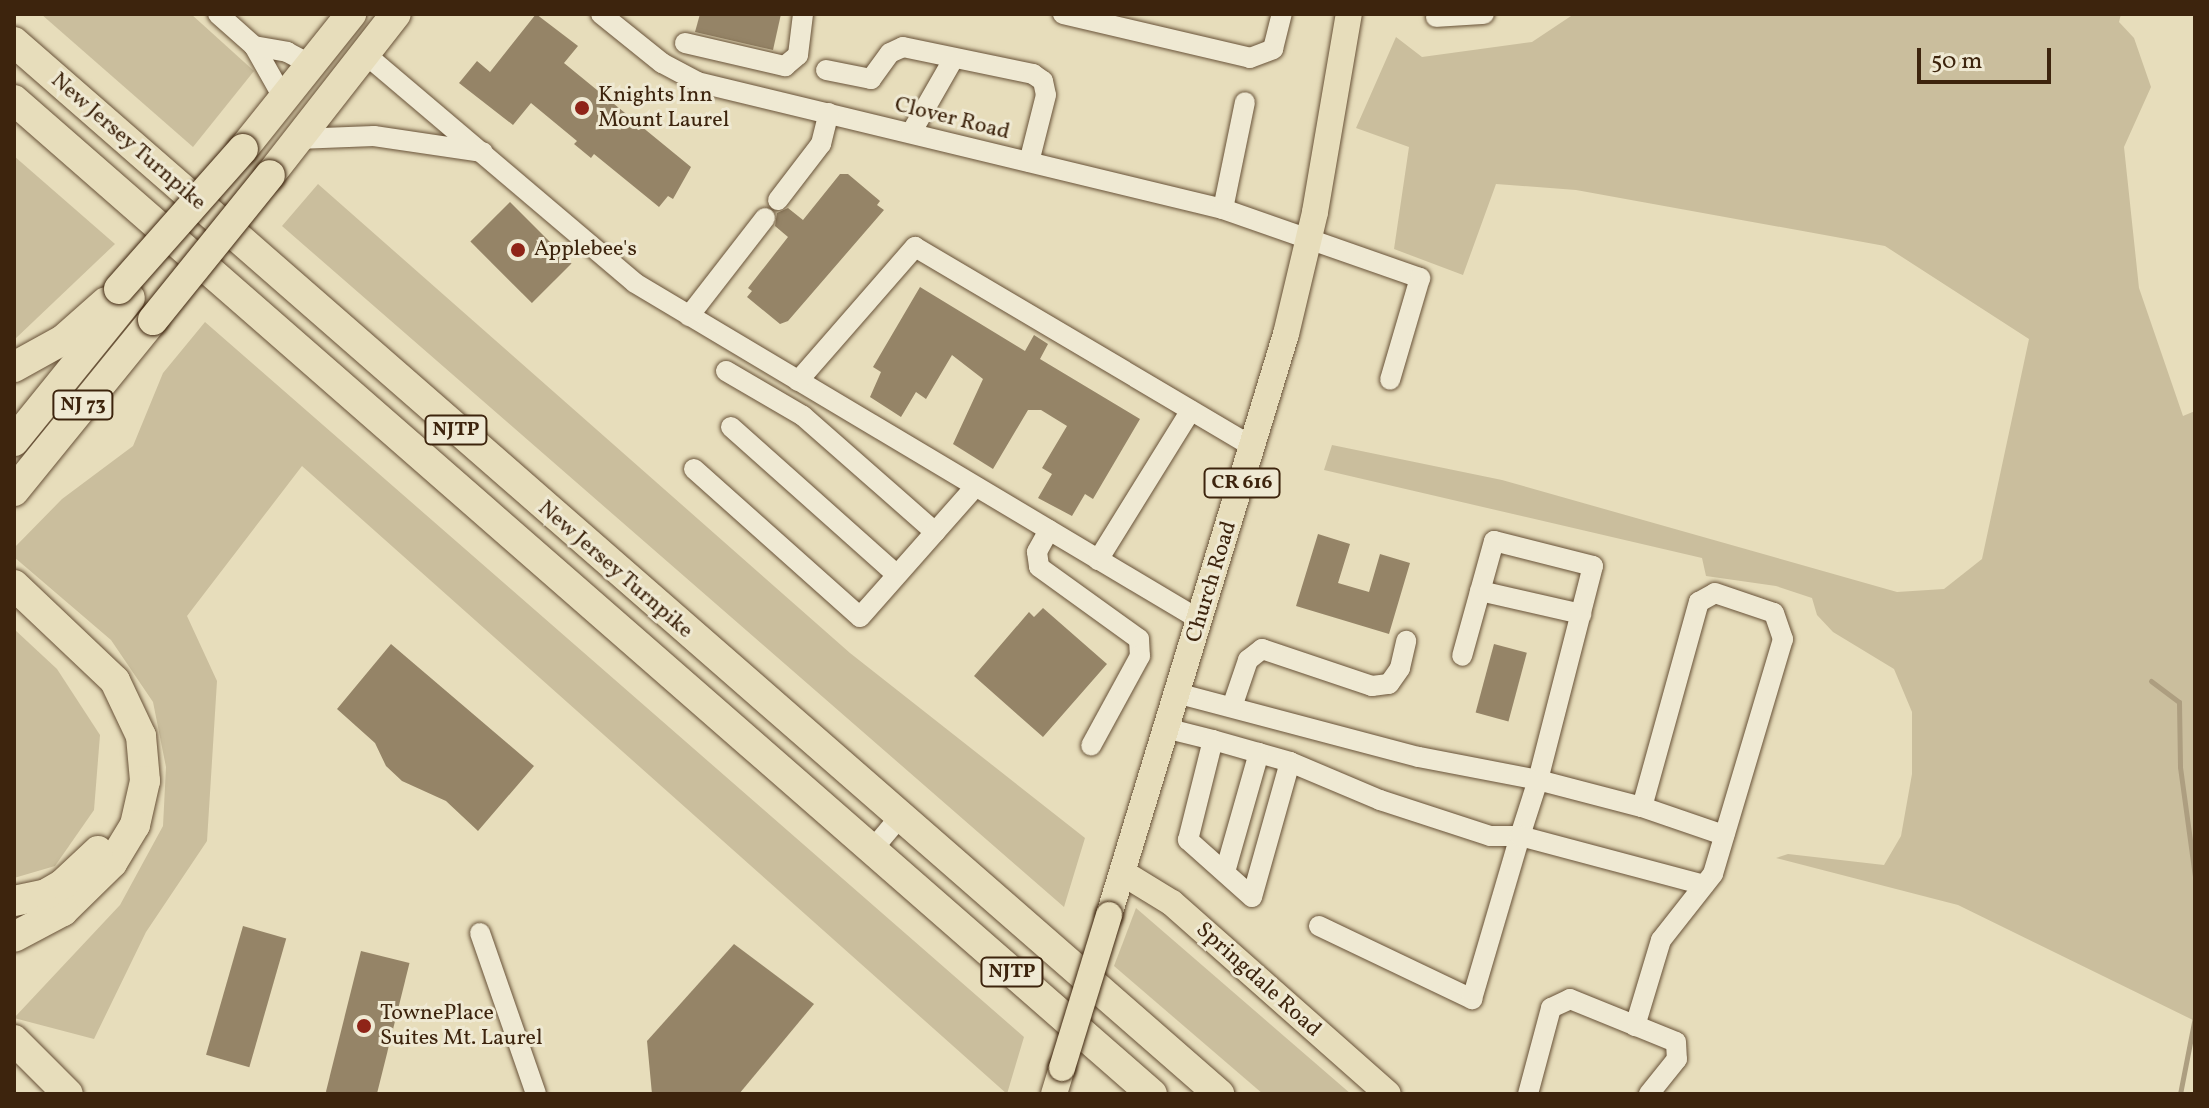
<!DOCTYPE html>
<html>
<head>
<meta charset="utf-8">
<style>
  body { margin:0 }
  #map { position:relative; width:2209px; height:1108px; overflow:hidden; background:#e7ddbb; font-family:Vollkorn,serif }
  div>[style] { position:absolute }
  .green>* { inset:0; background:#cabe9d }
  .stream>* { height:5px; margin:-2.5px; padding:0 2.5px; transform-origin:2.5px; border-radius:2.5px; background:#ad9e80 }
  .building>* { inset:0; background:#958467; transform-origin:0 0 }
  .roads { filter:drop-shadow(0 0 2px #685238) drop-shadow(0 0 2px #685238) }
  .minor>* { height:20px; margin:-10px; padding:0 10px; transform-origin:10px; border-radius:10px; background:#efe9d3 }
  .major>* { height:26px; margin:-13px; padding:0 13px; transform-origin:13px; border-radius:13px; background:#e7ddbb }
  .highway>* { height:30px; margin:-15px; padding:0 15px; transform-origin:15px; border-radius:15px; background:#e7ddbb }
  .bridges { filter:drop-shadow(0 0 2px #3d240d) drop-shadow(0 0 2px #3d240d) }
  .major-bridge>* { height:26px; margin:-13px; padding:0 13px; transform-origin:13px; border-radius:13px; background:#e7ddbb }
  .highway-bridge>* { height:30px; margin:-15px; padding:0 15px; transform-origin:15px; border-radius:15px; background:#e7ddbb }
  .dots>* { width:22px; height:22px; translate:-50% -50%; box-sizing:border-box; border:4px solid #efe9d3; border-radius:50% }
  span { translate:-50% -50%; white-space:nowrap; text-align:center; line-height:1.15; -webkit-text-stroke:6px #efe9d3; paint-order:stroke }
  .shield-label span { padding:2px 6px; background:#efe9d3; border:2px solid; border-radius:6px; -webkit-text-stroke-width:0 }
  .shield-label { font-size:20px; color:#3d240d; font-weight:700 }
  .poi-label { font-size:22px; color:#3d240d }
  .left { translate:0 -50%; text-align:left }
  .street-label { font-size:22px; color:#3d240d }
  .frame { position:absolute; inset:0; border:16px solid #3d240d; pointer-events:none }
  .scale { position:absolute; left:1917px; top:48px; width:134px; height:36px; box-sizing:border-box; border:4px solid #3d240d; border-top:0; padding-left:10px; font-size:24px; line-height:28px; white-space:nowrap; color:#3d240d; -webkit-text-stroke:6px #efe9d3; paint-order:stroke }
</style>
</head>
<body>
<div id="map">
  <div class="green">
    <i style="clip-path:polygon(41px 14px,191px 14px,254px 71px,193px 147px)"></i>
    <i style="clip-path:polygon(1574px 14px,2121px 14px,2119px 22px,2134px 38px,2151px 87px,2124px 147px,2139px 288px,2183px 416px,2195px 411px,2195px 1021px,1958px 905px,1776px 858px,1788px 854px,1884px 865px,1901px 836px,1912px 774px,1912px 712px,1894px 669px,1833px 632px,1817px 615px,1812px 598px,1776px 586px,1706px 576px,1702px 558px,1324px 470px,1332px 445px,1502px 480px,1897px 592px,1944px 589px,1982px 559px,2029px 339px,1885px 246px,1576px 190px,1496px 184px,1463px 275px,1394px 249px,1409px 147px,1356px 128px,1396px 37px,1422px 57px,1532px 42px)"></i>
    <i style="clip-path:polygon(14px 156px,115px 244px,14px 340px)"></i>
    <i style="clip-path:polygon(318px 184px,850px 653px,1085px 838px,1064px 907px,282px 226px)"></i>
    <i style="clip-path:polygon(205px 322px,1024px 1037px,1007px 1094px,302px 466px,187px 616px,217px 681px,207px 841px,146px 932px,94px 1039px,14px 1018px,120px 905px,163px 826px,166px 767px,153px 702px,111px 640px,14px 557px,14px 548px,62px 499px,133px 446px,163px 373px)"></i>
    <i style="clip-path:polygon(14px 629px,57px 669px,100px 735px,94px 810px,55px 866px,14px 878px)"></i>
    <i style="clip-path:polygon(1136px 908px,1351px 1094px,1263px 1094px,1114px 966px)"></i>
  </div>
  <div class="stream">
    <i style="left:2151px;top:681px;width:35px;rotate:37deg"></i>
    <i style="left:2179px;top:702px;width:65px;rotate:89.1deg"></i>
    <i style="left:2180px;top:767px;width:110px;rotate:82.2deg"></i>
    <i style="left:2180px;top:1094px;width:78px;rotate:-79deg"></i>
  </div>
  <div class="building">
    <i style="clip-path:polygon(536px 14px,578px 46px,564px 63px,691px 167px,673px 199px,668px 196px,659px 207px,594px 154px,591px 158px,574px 144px,577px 141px,531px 103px,513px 125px,459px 83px,477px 61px,490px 72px)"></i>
    <i style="clip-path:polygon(700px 14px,781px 14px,773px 50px,695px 32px)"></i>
    <i style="clip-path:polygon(840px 174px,848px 174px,880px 201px,877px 205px,884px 210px,788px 321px,780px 324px,747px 297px,752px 291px,748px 288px,788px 237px,775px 226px,777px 213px,788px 208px,803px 220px)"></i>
    <i style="left:510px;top:202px;width:87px;height:56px;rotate:45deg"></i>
    <i style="clip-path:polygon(920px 287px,1025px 351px,1034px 335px,1048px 344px,1040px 359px,1140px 419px,1093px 499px,1085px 494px,1072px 516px,1038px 498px,1052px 474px,1042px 468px,1067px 426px,1041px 410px,1028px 410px,993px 469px,953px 444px,983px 379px,952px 355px,926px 399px,916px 392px,901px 417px,870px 397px,881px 372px,873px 367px)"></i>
    <i style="clip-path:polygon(1318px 534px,1350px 544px,1338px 583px,1369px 592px,1380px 554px,1410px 563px,1389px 634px,1296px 606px)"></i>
    <i style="clip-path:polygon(1043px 608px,1107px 664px,1043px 737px,974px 676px,1029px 612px,1034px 617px)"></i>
    <i style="clip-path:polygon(391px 644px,534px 766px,478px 831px,446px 801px,402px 781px,386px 766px,375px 743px,337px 709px)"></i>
    <i style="left:1494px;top:644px;width:34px;height:71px;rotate:15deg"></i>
    <i style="left:243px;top:926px;width:45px;height:134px;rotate:16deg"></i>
    <i style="clip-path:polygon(734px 944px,814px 1004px,739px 1094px,652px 1094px,647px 1041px)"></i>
    <i style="left:361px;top:951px;width:50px;height:145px;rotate:14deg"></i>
  </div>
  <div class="roads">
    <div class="minor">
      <i style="left:218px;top:14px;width:48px;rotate:41.6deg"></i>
      <i style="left:601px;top:14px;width:78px;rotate:38.8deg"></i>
      <i style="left:662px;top:63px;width:40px;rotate:28deg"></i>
      <i style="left:697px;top:82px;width:541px;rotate:13.57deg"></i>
      <i style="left:1223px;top:209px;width:209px;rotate:19.3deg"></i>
      <i style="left:1420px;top:278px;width:106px;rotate:106.4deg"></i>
      <i style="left:1063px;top:14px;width:192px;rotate:13.2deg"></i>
      <i style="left:1250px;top:58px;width:25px;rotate:-21deg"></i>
      <i style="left:1273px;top:49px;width:36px;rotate:-76deg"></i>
      <i style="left:1436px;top:17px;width:48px;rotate:-3.6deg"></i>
      <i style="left:685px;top:43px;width:103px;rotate:13deg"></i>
      <i style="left:785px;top:66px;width:17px;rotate:-40deg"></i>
      <i style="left:798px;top:55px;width:41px;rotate:-83deg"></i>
      <i style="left:364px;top:53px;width:355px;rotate:40.3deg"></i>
      <i style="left:635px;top:283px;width:658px;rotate:30.81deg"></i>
      <i style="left:826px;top:70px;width:46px;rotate:11.3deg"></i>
      <i style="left:871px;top:79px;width:32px;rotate:-54deg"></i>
      <i style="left:890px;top:53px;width:14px;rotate:-25deg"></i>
      <i style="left:903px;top:47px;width:133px;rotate:11.7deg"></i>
      <i style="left:1033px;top:74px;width:12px;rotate:35deg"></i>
      <i style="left:1043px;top:81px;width:14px;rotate:78deg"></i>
      <i style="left:1046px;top:95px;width:69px;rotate:104.2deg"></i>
      <i style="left:284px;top:99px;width:61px;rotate:-119.5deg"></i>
      <i style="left:254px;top:46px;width:34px;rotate:10deg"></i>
      <i style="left:287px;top:52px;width:27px;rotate:28deg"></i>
      <i style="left:911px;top:133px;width:86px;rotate:-60.2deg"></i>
      <i style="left:297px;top:139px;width:77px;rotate:-2.2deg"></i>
      <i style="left:374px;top:136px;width:110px;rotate:8.4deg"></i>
      <i style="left:778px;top:200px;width:71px;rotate:-52.5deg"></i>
      <i style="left:821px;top:144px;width:32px;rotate:-76deg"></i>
      <i style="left:1223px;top:209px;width:109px;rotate:-78.4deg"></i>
      <i style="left:689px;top:316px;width:124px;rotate:-52.2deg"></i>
      <i style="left:726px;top:371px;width:89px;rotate:30.3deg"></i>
      <i style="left:803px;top:416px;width:176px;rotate:41.3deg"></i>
      <i style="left:798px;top:381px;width:178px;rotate:-48.9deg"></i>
      <i style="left:915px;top:247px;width:393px;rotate:30.6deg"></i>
      <i style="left:731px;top:427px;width:222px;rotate:41.7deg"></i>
      <i style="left:694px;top:469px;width:222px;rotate:41.7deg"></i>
      <i style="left:860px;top:617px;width:174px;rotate:-48.5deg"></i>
      <i style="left:1049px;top:530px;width:25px;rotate:119deg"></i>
      <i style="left:1037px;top:552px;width:15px;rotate:82deg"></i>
      <i style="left:1039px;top:567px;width:123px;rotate:35.8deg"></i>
      <i style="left:1139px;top:639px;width:17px;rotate:87deg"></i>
      <i style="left:1140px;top:656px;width:102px;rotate:118.6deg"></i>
      <i style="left:1098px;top:560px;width:176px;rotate:-58.2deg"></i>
      <i style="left:1480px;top:591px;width:104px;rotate:12.8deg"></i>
      <i style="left:1180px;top:694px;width:247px;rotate:14.8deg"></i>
      <i style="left:1419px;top:757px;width:121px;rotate:10.9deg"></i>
      <i style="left:1538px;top:780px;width:221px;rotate:-75.6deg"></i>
      <i style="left:1593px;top:566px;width:102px;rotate:-165.8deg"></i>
      <i style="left:1494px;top:541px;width:119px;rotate:105.5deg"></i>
      <i style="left:1232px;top:707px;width:50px;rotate:-71.2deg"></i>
      <i style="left:1248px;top:660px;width:18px;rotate:-38deg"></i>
      <i style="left:1262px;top:649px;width:116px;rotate:18.6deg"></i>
      <i style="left:1372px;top:686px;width:17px;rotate:-7deg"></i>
      <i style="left:1389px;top:684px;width:19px;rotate:-55deg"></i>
      <i style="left:1400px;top:668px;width:28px;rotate:-77deg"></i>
      <i style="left:1169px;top:729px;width:45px;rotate:14deg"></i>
      <i style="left:1213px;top:740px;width:80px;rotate:15.9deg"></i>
      <i style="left:1290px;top:762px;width:140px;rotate:105.7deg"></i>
      <i style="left:1252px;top:897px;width:86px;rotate:-138.3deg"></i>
      <i style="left:1188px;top:840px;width:103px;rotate:-76deg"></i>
      <i style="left:1290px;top:762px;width:98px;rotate:22.9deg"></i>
      <i style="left:1380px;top:800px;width:116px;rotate:18.1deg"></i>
      <i style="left:1490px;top:836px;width:30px"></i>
      <i style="left:1520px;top:836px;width:59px;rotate:-72.2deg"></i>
      <i style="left:1538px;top:780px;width:107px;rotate:14.6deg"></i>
      <i style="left:1642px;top:807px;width:213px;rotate:-74.5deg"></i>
      <i style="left:1699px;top:602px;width:18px;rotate:-29deg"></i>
      <i style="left:1715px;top:593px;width:62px;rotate:18.7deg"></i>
      <i style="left:1774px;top:613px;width:28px;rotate:71deg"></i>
      <i style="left:1783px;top:639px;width:245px;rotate:106.6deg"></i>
      <i style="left:1713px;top:874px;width:84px;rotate:128.2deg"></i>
      <i style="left:1661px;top:940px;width:90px;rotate:106.8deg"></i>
      <i style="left:1642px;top:807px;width:87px;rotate:18.9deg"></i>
      <i style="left:872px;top:850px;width:40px;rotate:-50deg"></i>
      <i style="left:1225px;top:872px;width:124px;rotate:-74.1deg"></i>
      <i style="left:1319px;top:926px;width:170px;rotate:25.5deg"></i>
      <i style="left:1472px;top:999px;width:170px;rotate:-73.6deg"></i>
      <i style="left:1520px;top:836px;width:190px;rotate:14.9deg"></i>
      <i style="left:480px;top:933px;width:170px;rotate:70.8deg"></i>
      <i style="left:1528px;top:1094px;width:89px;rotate:-75deg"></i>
      <i style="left:1551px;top:1008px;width:21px;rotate:-25deg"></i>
      <i style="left:1570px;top:999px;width:114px;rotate:22.1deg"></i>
      <i style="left:1676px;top:1042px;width:17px;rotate:87deg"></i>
      <i style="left:1677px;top:1059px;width:45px;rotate:128.7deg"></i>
    </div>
    <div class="major">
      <i style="left:1123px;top:873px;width:57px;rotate:31.5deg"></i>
      <i style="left:1172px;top:903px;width:288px;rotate:41.5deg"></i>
      <i style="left:1109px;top:915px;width:607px;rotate:-73.06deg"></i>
      <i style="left:1286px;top:334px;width:125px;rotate:-76.6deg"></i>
      <i style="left:1315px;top:212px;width:201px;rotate:-80.3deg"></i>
      <i style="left:1054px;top:1094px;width:27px;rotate:-73deg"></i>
    </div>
    <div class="highway">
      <i style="left:14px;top:42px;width:1600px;rotate:41.12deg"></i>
      <i style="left:14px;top:100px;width:1511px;rotate:41.14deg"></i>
      <i style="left:243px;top:149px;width:173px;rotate:-51.3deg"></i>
      <i style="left:270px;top:175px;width:204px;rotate:-52deg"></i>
      <i style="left:14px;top:367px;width:56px;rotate:-28.9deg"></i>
      <i style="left:63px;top:340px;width:57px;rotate:-41.5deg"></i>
      <i style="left:14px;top:441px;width:184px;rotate:-51deg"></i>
      <i style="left:14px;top:491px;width:220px;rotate:-50.9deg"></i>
      <i style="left:14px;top:585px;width:139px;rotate:43.5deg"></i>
      <i style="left:115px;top:681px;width:61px;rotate:64.7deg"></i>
      <i style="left:141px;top:736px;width:45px;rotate:84.9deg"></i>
      <i style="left:145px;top:781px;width:45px;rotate:102.8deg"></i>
      <i style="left:135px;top:825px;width:44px;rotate:121.2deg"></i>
      <i style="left:112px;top:863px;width:69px;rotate:135.6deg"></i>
      <i style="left:63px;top:911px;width:55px;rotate:152deg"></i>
      <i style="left:14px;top:901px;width:33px;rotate:-12deg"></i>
      <i style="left:46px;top:894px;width:20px;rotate:-30deg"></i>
      <i style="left:63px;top:884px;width:48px;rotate:-43.3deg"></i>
      <i style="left:14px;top:1040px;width:76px;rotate:45deg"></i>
    </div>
  </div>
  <div class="bridges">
    <div class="major-bridge">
      <i style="left:1062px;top:1068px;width:160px;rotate:-72.9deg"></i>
    </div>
    <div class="highway-bridge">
      <i style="left:119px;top:289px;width:187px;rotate:-48.5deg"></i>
      <i style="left:153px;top:320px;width:186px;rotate:-51.1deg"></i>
    </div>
  </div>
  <div class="dots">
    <i style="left:582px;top:108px;background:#8f2418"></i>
    <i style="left:518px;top:250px;background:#8f2418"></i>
    <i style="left:364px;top:1026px;background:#8f2418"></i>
  </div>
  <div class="shield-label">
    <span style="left:83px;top:405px">NJ 73</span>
    <span style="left:456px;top:430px">NJTP</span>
    <span style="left:1242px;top:483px">CR 616</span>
    <span style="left:1012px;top:972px">NJTP</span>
  </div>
  <div class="poi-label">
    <span class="left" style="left:598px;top:108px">Knights Inn<br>Mount Laurel</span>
    <span class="left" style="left:534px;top:250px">Applebee's</span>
    <span class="left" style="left:380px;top:1026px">TownePlace<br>Suites Mt. Laurel</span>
  </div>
  <div class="street-label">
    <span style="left:952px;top:119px;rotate:14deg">Clover Road</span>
    <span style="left:128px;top:142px;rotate:41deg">New Jersey Turnpike</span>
    <span style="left:615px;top:570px;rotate:41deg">New Jersey Turnpike</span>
    <span style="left:1212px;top:582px;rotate:-73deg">Church Road</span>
    <span style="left:1258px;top:980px;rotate:42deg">Springdale Road</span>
  </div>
  <div class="frame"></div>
  <div class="scale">50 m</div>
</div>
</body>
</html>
